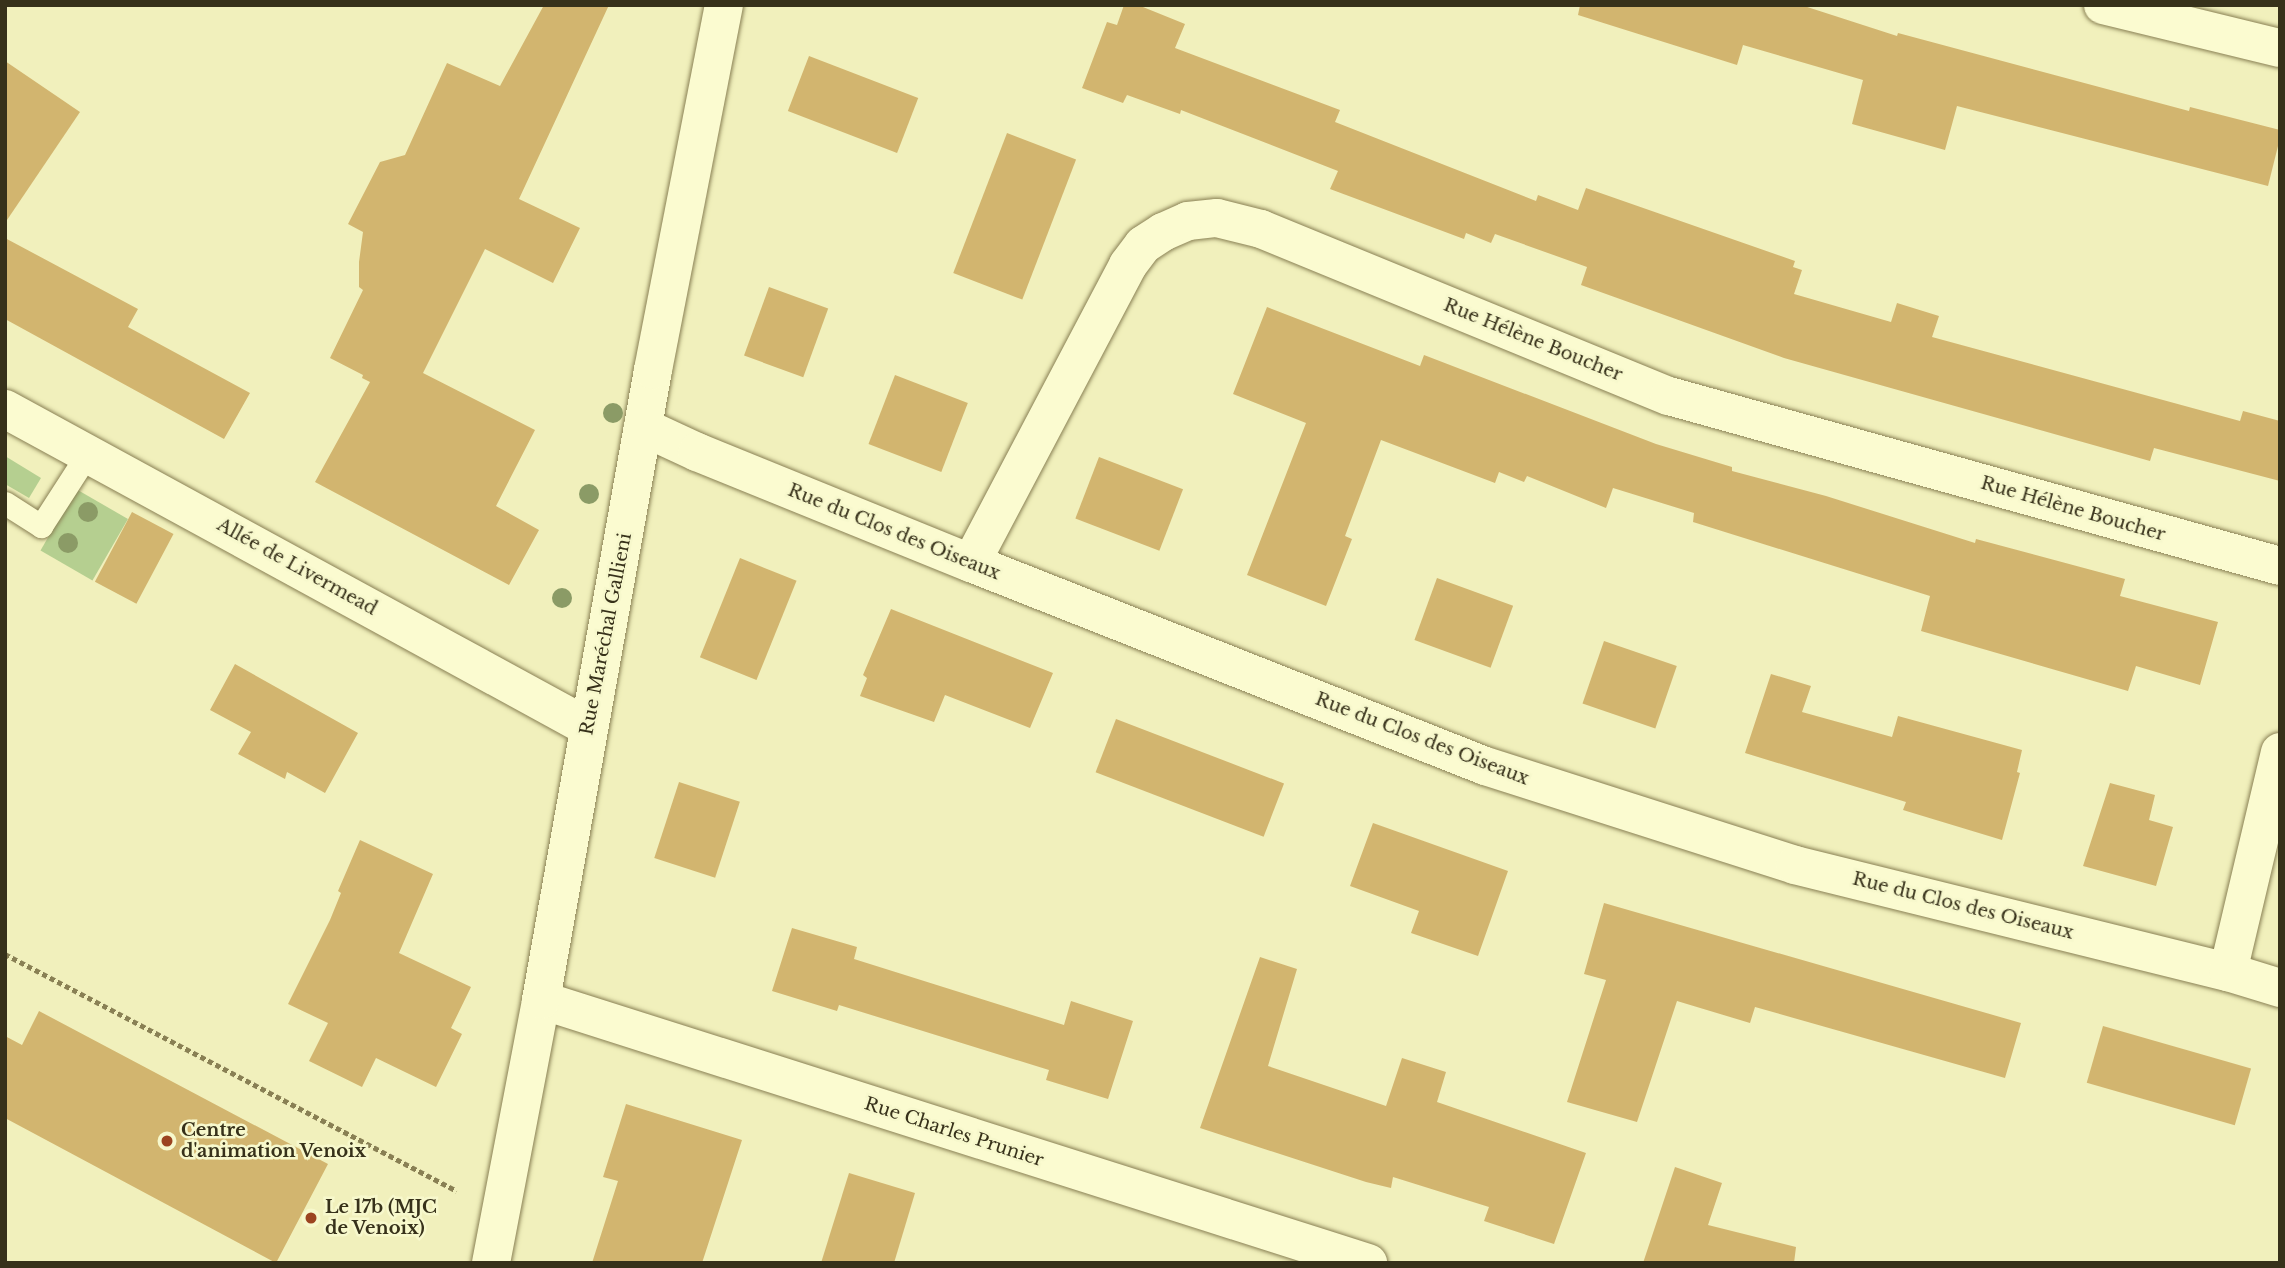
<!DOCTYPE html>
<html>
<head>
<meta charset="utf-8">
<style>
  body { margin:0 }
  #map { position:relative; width:2285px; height:1268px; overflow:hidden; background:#f1f0bc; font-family:"Libre Baskerville",serif }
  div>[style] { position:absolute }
  .green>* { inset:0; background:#b5cf90; transform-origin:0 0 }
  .building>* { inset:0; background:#d2b56f; transform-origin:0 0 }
  .path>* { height:4.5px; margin-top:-2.25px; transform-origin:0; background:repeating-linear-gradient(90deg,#898054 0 5px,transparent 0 8.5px) }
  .roads { filter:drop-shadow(0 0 2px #898054) drop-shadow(0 0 2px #898054) }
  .lane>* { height:23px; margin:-11.5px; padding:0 11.5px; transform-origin:11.5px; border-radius:11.5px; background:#fbfbd0 }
  .street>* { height:38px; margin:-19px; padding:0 19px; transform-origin:19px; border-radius:19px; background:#fbfbd0 }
  .trees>* { width:20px; height:20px; margin:-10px; border-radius:50%; background:#8b9b66 }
  .dots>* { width:19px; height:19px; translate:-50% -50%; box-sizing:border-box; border:4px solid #f7f8cc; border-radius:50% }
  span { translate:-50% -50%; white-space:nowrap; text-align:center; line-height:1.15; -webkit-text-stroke:5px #f7f8cc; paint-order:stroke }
  .street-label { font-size:18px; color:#37311a }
  .poi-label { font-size:18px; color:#37311a; font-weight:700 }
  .left { translate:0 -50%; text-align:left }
  .frame { position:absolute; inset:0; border:7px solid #37311a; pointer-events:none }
</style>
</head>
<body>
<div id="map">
  <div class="green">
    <i style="clip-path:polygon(5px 456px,41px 478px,29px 498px,5px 484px)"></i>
    <i style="left:76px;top:489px;width:60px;height:71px;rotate:30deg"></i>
  </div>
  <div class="building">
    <i style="clip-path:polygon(544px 5px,609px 5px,519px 199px,580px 228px,553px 283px,485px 249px,423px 373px,535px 430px,496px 506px,539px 530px,509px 585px,315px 482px,370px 382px,362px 378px,363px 375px,330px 358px,363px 290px,359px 287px,359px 262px,363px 232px,348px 224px,380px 162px,405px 155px,447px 63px,500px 86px)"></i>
    <i style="clip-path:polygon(1124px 5px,1138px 5px,1185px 24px,1175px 48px,1340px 110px,1335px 122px,1536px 201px,1538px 195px,1578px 210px,1586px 188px,1795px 261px,1793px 267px,1802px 270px,1794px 294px,1891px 322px,1897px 303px,1939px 316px,1932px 337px,2240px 421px,2243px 411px,2280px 421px,2280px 481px,2154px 448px,2150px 461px,1784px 358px,1581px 285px,1587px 267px,1495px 234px,1491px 243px,1466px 233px,1464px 239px,1330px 189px,1338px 171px,1181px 110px,1180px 114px,1127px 95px,1123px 103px,1082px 88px,1107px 22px,1117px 25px)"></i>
    <i style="clip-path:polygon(1580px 5px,1801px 5px,1897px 36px,1898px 33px,2189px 111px,2190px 107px,2280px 130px,2280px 138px,2268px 186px,1957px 106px,1945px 150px,1852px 124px,1863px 80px,1743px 45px,1737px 65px,1578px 15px)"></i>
    <i style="left:809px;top:56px;width:117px;height:59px;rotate:21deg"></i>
    <i style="clip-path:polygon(5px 61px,80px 112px,5px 223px)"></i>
    <i style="left:1007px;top:133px;width:74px;height:150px;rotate:21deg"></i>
    <i style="clip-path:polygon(5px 238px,138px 309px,128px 327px,250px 393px,224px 439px,5px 319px)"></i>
    <i style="left:769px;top:287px;width:63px;height:73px;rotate:20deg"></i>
    <i style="clip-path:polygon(1267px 307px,1420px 366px,1424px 355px,1656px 444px,1732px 467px,1732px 471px,1826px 496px,1975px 543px,1976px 539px,2125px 579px,2120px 596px,2218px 622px,2200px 685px,2136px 666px,2128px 691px,1921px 631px,1930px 596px,1693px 522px,1694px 513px,1613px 488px,1606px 508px,1527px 476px,1524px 482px,1499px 472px,1495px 483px,1381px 440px,1345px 536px,1352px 539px,1326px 606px,1247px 575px,1306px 423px,1233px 394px)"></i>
    <i style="left:895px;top:375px;width:78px;height:74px;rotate:21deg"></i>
    <i style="left:1099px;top:457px;width:90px;height:66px;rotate:21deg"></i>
    <i style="left:132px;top:512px;width:47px;height:79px;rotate:28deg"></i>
    <i style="left:740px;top:558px;width:61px;height:107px;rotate:22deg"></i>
    <i style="left:1437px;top:578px;width:81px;height:66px;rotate:20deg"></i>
    <i style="clip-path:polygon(891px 609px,1053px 673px,1030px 728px,945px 695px,934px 722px,860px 696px,867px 678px,863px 675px)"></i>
    <i style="left:1604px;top:641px;width:77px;height:66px;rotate:19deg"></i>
    <i style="clip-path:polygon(235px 664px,358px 733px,325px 793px,287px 772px,285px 779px,238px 754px,251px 732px,210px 710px)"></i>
    <i style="clip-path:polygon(1771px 674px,1811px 686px,1802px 712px,1892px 737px,1898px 716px,2022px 750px,2017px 772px,2020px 773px,2002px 840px,1903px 810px,1906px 802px,1745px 753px)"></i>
    <i style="left:1116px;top:719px;width:180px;height:57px;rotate:21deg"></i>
    <i style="left:679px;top:782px;width:64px;height:80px;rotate:18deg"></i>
    <i style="clip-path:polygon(2110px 783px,2155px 795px,2149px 820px,2173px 827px,2156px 886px,2083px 866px)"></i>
    <i style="clip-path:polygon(1373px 823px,1508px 871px,1478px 956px,1411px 933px,1419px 911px,1350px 886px)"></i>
    <i style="clip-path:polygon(360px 840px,433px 874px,399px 953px,471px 987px,451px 1028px,462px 1034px,436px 1087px,376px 1058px,362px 1087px,309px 1061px,328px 1023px,288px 1004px,330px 920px,341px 893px,338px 891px)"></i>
    <i style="clip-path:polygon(1604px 903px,2021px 1023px,2005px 1078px,1755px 1007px,1750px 1023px,1677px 1001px,1637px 1122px,1567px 1102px,1606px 980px,1584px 974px)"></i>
    <i style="clip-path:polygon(792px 928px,857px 947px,854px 959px,1064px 1025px,1071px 1001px,1133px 1021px,1108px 1099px,1046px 1080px,1049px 1070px,839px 1005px,837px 1011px,772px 991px)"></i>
    <i style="clip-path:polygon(1260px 957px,1297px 969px,1268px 1066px,1386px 1106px,1402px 1058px,1446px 1072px,1437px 1102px,1586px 1153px,1554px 1244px,1484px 1221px,1489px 1207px,1393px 1177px,1391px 1188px,1366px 1182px,1200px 1128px)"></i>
    <i style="clip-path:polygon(39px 1011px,328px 1164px,276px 1263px,5px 1118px,5px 1036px,22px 1045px)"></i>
    <i style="left:2103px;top:1026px;width:154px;height:59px;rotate:16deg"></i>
    <i style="clip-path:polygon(626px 1104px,742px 1140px,702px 1263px,592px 1263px,618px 1181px,603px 1177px)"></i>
    <i style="clip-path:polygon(1675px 1167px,1722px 1183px,1708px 1225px,1796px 1247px,1794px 1263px,1643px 1263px)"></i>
    <i style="clip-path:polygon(849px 1173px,915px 1193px,894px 1263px,821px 1263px)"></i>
  </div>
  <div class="path">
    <i style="left:5px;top:954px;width:510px;rotate:27.67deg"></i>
  </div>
  <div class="roads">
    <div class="lane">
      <i style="left:5px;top:503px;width:43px;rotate:32.6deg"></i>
      <i style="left:41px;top:526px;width:87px;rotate:-57.2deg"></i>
    </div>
    <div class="street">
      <i style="left:2103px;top:5px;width:182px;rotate:13.7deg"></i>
      <i style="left:5px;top:409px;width:664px;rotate:28.61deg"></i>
      <i style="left:643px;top:427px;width:60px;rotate:24.8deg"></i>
      <i style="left:697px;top:452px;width:296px;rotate:22.1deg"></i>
      <i style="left:971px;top:563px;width:553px;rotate:21.55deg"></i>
      <i style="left:1485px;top:766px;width:325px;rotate:17.7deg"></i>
      <i style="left:1795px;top:865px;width:446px;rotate:13.9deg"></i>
      <i style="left:2228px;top:972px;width:54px;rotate:17.1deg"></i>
      <i style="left:971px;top:563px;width:337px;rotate:-62.2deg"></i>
      <i style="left:1128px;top:265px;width:25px;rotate:-53deg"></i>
      <i style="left:1143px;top:245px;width:24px;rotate:-33deg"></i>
      <i style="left:1163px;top:232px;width:27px;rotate:-24deg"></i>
      <i style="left:1188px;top:221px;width:29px;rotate:-6deg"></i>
      <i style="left:1217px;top:218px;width:45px;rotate:14deg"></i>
      <i style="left:1261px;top:229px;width:441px;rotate:22.3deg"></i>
      <i style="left:1669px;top:396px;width:634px;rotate:15.55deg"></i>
      <i style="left:2228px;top:972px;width:226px;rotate:-76.7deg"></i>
      <i style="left:541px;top:1000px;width:868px;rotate:17.64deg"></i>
      <i style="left:491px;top:1263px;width:268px;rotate:-79.2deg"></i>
      <i style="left:541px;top:1000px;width:640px;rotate:-79.92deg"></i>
      <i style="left:653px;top:370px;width:372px;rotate:-79deg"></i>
    </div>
  </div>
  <div class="trees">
    <i style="left:613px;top:413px"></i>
    <i style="left:589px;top:494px"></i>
    <i style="left:88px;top:512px"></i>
    <i style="left:68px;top:543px"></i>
    <i style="left:562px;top:598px"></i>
  </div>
  <div class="dots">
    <i style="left:167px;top:1141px;background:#9c4420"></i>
    <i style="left:311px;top:1218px;background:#9c4420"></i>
  </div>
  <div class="street-label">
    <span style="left:1533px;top:340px;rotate:22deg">Rue Hélène Boucher</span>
    <span style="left:2073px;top:509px;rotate:16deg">Rue Hélène Boucher</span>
    <span style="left:894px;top:532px;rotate:22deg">Rue du Clos des Oiseaux</span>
    <span style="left:297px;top:567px;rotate:29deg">Allée de Livermead</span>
    <span style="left:606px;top:634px;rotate:-79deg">Rue Maréchal Gallieni</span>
    <span style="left:1422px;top:739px;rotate:21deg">Rue du Clos des Oiseaux</span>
    <span style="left:1963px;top:906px;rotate:14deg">Rue du Clos des Oiseaux</span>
    <span style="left:954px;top:1132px;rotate:18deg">Rue Charles Prunier</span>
  </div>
  <div class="poi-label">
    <span class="left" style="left:181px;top:1141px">Centre<br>d'animation Venoix</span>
    <span class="left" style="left:325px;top:1218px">Le 17b (MJC<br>de Venoix)</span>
  </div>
  <div class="frame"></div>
</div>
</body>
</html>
